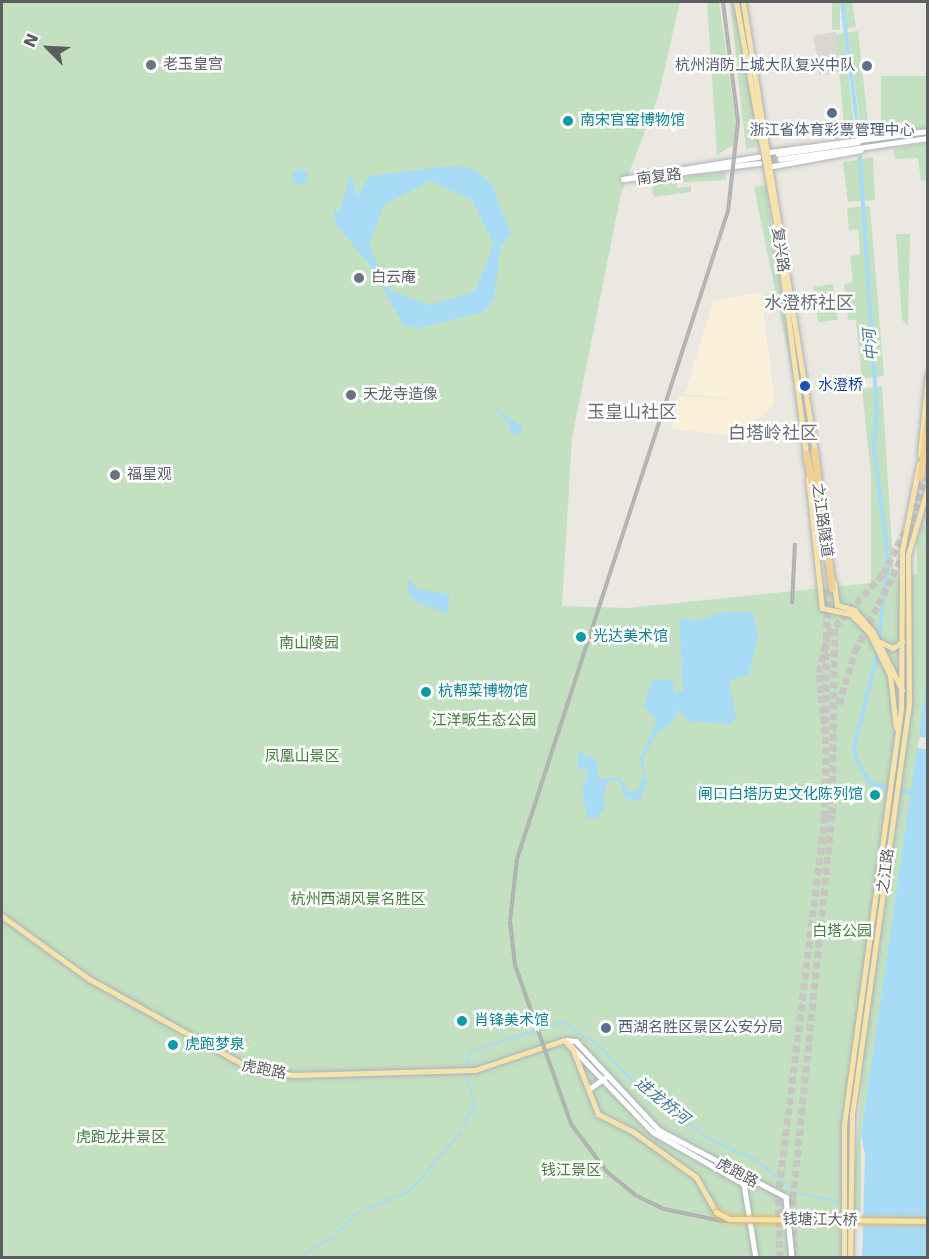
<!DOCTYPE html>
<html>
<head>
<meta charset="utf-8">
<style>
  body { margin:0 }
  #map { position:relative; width:929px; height:1259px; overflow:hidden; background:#ebe8e2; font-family:"DejaVu Sans","Noto Sans SC",sans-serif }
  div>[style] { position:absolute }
  .commercial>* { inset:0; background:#faefd8 }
  .education>* { inset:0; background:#dbd7d0; transform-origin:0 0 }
  .green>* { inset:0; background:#c3e1c0; transform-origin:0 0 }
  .water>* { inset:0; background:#a7dbf6 }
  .round { border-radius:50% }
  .stream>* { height:1.5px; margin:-0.75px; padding:0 0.75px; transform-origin:0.75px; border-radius:0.75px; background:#a7dbf6 }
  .canal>* { height:4px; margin:-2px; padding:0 2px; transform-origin:2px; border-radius:2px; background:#a7dbf6 }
  .secondary-tunnel>* { height:4.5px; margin-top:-2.25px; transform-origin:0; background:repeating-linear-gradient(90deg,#c7c6c2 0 4.5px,transparent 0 6.5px) }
  .highway-tunnel>* { height:7px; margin-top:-3.5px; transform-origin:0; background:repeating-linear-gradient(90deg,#c7c6c2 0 7px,transparent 0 10.5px) }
  .roads { filter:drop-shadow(0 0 2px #aeb2b6) drop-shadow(0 0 2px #aeb2b6) }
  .secondary>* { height:4.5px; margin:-2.25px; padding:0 2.25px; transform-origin:2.25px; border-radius:2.25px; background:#fff }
  .primary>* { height:5px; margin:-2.5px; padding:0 2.5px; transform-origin:2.5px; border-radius:2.5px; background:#f6e3ac }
  .highway>* { height:7px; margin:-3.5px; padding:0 3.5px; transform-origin:3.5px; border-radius:3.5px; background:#f1d193 }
  .rail>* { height:4px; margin-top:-2px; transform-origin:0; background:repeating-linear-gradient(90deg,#fff 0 4.5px,#b0b1b1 0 9px); box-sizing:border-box; border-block:2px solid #b0b1b1 }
  .bridges { filter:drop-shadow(0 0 2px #e2b364) drop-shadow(0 0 2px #e2b364) }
  .primary-bridge>* { height:5px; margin:-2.5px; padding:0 2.5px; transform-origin:2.5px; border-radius:2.5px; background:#f6e3ac }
  .dots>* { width:16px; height:16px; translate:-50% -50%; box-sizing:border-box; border:3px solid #fff; border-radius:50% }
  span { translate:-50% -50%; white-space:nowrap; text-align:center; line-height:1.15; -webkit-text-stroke:5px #fff; paint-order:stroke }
  .worship-label { font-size:15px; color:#5b616d }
  .left { translate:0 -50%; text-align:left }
  .service-label { font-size:15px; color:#4e5e75 }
  .right { translate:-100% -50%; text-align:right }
  .culture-label { font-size:15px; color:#0d838f }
  .street-label { font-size:15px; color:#5a5e61 }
  .transit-label { font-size:15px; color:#164399 }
  .park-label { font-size:15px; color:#3f7d3c }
  .water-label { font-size:16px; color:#44789c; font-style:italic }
  .quarter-label { font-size:18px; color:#6b7073 }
  .frame { position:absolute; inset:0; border:3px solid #5a5e61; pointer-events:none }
  .north { position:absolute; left:18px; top:18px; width:60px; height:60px; -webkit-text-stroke:4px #fff; paint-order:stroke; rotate:294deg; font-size:16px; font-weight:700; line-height:24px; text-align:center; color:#5a5e61 }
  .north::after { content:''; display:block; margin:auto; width:21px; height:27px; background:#5a5e61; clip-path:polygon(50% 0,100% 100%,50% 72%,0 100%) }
</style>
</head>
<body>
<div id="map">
  <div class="commercial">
    <i style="clip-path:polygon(761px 292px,775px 404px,749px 426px,747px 409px,747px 431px,727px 435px,671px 429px,679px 396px,746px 400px,685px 394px,713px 301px)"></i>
  </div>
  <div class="education">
    <i style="left:836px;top:32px;width:40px;height:23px;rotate:81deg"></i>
  </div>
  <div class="green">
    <i style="clip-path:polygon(2px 2px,680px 2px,658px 97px,621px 194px,572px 438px,562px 606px,628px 608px,871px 583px,871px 475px,862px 389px,882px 386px,894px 578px,917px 574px,917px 539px,927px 500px,928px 678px,861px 1135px,861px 1211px,851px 1211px,863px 1071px,853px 1129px,847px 1257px,2px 1257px)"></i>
    <i style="clip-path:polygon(707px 2px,719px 2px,736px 124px,735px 144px,717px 155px)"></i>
    <i style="clip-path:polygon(730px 2px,741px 2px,760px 146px,746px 149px)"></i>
    <i style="left:832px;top:2px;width:8px;height:28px"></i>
    <i style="clip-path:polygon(843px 2px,852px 2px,856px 27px,846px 28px)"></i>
    <i style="clip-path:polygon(858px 31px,869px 132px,861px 134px,848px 32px)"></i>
    <i style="clip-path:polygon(844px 33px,855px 135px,845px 136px,836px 35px)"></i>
    <i style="left:927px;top:76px;width:53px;height:46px;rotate:90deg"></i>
    <i style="clip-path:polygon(927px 143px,927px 180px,921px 181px,918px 158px,895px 159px,894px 149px)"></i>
    <i style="clip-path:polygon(873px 157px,875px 200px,848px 202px,843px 162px)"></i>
    <i style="clip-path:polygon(726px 172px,726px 180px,677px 183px,677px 188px,691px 186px,691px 192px,654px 197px,652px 191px,655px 180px)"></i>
    <i style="clip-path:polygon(766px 185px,796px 393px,754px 187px)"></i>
    <i style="clip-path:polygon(870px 206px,884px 376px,862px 379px,856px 320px,848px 320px,844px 284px,853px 282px,850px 256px,860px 254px,858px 229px,849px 230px,847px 208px)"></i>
    <i style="clip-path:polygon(896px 234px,910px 234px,908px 326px,902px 320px)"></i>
    <i style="left:833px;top:284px;width:36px;height:20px;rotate:82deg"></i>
  </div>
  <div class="water">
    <i style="clip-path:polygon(evenodd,450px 166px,472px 168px,492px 184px,511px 235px,501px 245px,494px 298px,485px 311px,471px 315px,419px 328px,404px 326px,369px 264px,337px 226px,333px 211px,339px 211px,351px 173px,357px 198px,369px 176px,450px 166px,429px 181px,472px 200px,494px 244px,475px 291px,429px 305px,388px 289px,369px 245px,384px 205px,429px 181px)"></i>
    <i class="round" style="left:292px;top:169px;width:16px;height:16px"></i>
    <i style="clip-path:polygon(493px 407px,522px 426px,520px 436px,509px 432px,511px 426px)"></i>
    <i style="clip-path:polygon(408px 578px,417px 589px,449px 594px,448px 614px,416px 602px,408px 592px)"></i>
    <i style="clip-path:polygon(728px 611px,753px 612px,758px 637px,749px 675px,729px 680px,736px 718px,731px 724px,689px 721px,677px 710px,675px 720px,656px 734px,643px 759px,647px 782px,640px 800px,626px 799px,619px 781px,609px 780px,603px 793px,605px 807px,597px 818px,587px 818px,582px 789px,589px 771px,578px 768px,578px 752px,597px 760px,598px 779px,619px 777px,629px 792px,637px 791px,644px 775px,640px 758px,657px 720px,643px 707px,653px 679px,673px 680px,674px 692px,683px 691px,679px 618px,695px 621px)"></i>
    <i style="clip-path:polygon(927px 676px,927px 738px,919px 737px)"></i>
    <i style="clip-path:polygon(917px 748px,927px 749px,927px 1257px,862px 1257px,865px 1154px,861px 1135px)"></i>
  </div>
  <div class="stream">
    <i style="left:465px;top:1068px;width:17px;rotate:-73deg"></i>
    <i style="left:470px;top:1052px;width:98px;rotate:-17.9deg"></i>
    <i style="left:563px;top:1022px;width:44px;rotate:33deg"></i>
    <i style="left:600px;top:1046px;width:52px;rotate:46.5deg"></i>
    <i style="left:636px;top:1084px;width:94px;rotate:36.4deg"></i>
    <i style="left:712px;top:1140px;width:48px;rotate:24.4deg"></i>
    <i style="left:756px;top:1160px;width:52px;rotate:39.5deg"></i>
    <i style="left:796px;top:1193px;width:43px;rotate:10.8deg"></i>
    <i style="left:463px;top:1127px;width:26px;rotate:-62deg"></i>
    <i style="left:475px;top:1104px;width:32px;rotate:-108deg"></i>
    <i style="left:367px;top:1209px;width:47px;rotate:-22.7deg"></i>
    <i style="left:410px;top:1191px;width:78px;rotate:-49.2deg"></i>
    <i style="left:338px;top:1232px;width:29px;rotate:-44deg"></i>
    <i style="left:305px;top:1254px;width:34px;rotate:-32deg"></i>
  </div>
  <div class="canal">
    <i style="left:842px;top:2px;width:130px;rotate:82.9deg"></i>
    <i style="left:860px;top:158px;width:255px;rotate:86.2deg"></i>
    <i style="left:877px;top:412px;width:36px;rotate:95deg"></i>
    <i style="left:874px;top:448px;width:112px;rotate:82.8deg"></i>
    <i style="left:888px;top:559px;width:81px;rotate:96.4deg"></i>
    <i style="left:878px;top:652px;width:98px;rotate:104.2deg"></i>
    <i style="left:854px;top:747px;width:12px;rotate:81deg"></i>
    <i style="left:856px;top:759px;width:29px;rotate:59deg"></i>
    <i style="left:871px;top:784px;width:40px;rotate:12deg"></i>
  </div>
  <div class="secondary-tunnel">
    <i style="left:758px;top:157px;width:20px;rotate:-9deg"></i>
    <i style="left:759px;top:163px;width:21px;rotate:-11deg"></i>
  </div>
  <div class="highway-tunnel">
    <i style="left:912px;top:509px;width:33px;rotate:-76deg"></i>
    <i style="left:839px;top:704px;width:55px;rotate:-73.2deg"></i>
    <i style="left:855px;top:651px;width:112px;rotate:-63.4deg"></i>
    <i style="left:905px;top:551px;width:76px;rotate:-74.7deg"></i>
    <i style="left:825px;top:734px;width:62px;rotate:-95.5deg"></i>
    <i style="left:819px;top:672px;width:39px;rotate:-77deg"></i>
    <i style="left:828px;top:634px;width:81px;rotate:-47.5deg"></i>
    <i style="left:883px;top:574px;width:48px;rotate:-62.9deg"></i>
    <i style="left:780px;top:1258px;width:60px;rotate:-91.9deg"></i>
    <i style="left:778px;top:1198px;width:384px;rotate:-83deg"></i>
    <i style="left:825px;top:817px;width:228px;rotate:-89.5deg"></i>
    <i style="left:794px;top:1258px;width:60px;rotate:-91deg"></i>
    <i style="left:793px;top:1198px;width:386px;rotate:-84.2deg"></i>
    <i style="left:832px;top:814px;width:188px;rotate:-89.1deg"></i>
  </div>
  <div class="roads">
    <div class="secondary">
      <i style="left:770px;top:152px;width:159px;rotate:-7.6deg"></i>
      <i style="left:778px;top:154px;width:81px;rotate:-8.5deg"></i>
      <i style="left:780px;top:159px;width:149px;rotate:-8.1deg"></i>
      <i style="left:773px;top:166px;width:89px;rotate:-10.3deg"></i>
      <i style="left:623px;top:179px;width:137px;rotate:-9.3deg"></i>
      <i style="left:623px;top:179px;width:137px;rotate:-6.7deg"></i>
      <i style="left:564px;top:1040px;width:12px;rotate:5deg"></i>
      <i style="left:576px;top:1041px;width:122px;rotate:47deg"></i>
      <i style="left:659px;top:1130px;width:144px;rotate:27.8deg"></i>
      <i style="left:786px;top:1197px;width:61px;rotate:84.4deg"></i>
      <i style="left:566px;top:1041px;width:126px;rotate:46.3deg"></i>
      <i style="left:653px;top:1132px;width:105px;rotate:29.7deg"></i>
      <i style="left:744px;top:1184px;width:75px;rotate:80.8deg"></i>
      <i style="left:589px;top:1089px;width:19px;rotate:-35deg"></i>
    </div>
    <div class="primary">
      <i style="left:736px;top:2px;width:218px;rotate:79.7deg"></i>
      <i style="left:775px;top:216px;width:242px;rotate:82.6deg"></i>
      <i style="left:743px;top:2px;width:458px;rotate:80.9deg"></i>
      <i style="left:920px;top:455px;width:81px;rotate:-84.4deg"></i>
      <i style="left:808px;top:478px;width:131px;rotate:83.9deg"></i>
      <i style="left:834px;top:582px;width:23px;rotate:83deg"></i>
      <i style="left:837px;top:605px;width:18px;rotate:16deg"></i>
      <i style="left:854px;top:610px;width:29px;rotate:49deg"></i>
      <i style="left:873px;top:632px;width:65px;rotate:63.4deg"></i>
      <i style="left:822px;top:608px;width:30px;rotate:12deg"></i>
      <i style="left:851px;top:614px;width:28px;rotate:46deg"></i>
      <i style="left:870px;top:634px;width:46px;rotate:64deg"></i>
      <i style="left:890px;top:675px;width:53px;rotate:83.5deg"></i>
      <i style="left:880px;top:642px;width:14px;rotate:25deg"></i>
      <i style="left:893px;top:648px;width:11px;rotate:-34deg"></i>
      <i style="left:2px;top:916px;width:107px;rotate:35.9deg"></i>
      <i style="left:89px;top:979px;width:188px;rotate:29deg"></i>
      <i style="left:253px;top:1070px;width:41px;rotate:7deg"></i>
      <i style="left:294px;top:1075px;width:181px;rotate:-1.6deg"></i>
      <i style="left:475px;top:1070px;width:94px;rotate:-18.6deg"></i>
      <i style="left:564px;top:1040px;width:13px;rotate:48deg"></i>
      <i style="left:573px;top:1050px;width:69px;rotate:68.7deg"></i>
      <i style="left:598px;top:1114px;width:38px;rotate:27deg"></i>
      <i style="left:632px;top:1131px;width:79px;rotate:35.7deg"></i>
      <i style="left:696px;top:1177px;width:40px;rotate:60.3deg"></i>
      <i style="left:844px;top:1258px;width:133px;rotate:-90deg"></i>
      <i style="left:844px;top:1125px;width:422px;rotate:-82.2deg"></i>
      <i style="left:901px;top:707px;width:156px;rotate:-89.6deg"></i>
      <i style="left:902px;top:551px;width:89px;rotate:-78.9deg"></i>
      <i style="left:850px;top:1258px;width:143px;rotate:-89.2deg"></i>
      <i style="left:852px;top:1115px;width:414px;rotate:-82.1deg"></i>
      <i style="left:909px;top:705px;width:150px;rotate:-90.4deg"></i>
      <i style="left:908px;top:555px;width:72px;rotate:-73.8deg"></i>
    </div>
    <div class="highway">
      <i style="left:814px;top:451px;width:138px;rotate:82.5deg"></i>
      <i style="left:806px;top:454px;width:37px;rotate:79deg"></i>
      <i style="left:920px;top:477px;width:60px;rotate:-82.3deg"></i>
    </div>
  </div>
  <div class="rail">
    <i style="left:723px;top:2px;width:121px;rotate:82.9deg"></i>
    <i style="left:738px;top:122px;width:90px;rotate:96.4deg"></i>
    <i style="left:728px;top:211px;width:681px;rotate:108.04deg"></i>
    <i style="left:517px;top:859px;width:62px;rotate:96.4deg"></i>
    <i style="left:510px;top:921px;width:44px;rotate:83.5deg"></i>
    <i style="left:515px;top:965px;width:169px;rotate:70.6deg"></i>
    <i style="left:571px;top:1124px;width:60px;rotate:53.1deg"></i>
    <i style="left:607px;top:1172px;width:38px;rotate:39deg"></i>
    <i style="left:637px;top:1196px;width:30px;rotate:26deg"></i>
    <i style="left:664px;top:1209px;width:59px;rotate:11.7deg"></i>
    <i style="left:722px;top:1221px;width:206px;rotate:0.3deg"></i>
    <i style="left:792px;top:604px;width:61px;rotate:-87.2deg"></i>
  </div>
  <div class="bridges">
    <div class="primary-bridge">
      <i style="left:716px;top:1212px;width:15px;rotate:28deg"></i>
      <i style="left:729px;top:1219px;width:199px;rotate:0.6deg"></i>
    </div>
  </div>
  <div class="dots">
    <i style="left:151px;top:65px;background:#6b7280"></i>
    <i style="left:867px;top:66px;background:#5c6f8a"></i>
    <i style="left:832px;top:113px;background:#5c6f8a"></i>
    <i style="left:568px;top:121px;background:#0f9aa8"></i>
    <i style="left:359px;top:278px;background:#6b7280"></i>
    <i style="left:805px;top:386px;background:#1a4fb4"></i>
    <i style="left:351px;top:395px;background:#6b7280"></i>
    <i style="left:115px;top:475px;background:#6b7280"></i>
    <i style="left:581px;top:637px;background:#0f9aa8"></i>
    <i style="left:426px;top:692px;background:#0f9aa8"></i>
    <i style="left:875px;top:795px;background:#0f9aa8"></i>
    <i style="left:462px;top:1021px;background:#0f9aa8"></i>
    <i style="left:606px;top:1028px;background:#5c6f8a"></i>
    <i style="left:173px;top:1045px;background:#0f9aa8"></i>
  </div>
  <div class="worship-label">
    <span class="left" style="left:163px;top:65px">老玉皇宫</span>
    <span class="left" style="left:371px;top:278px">白云庵</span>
    <span class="left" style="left:363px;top:395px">天龙寺造像</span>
    <span class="left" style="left:127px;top:475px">福星观</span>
  </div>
  <div class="service-label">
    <span class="right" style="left:855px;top:66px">杭州消防上城大队复兴中队</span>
    <span style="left:832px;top:131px">浙江省体育彩票管理中心</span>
    <span class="left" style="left:618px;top:1028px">西湖名胜区景区公安分局</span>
  </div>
  <div class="culture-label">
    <span class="left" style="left:580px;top:121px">南宋官窑博物馆</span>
    <span class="left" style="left:593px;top:637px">光达美术馆</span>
    <span class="left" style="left:438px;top:692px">杭帮菜博物馆</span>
    <span class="right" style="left:863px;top:795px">闸口白塔历史文化陈列馆</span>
    <span class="left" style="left:474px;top:1021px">肖锋美术馆</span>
    <span class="left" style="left:185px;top:1045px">虎跑梦泉</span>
  </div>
  <div class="street-label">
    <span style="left:659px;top:177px;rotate:-7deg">南复路</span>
    <span style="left:780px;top:250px;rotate:82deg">复兴路</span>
    <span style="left:822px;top:520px;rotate:82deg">之江路隧道</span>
    <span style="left:886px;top:871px;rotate:-83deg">之江路</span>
    <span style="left:264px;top:1070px;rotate:11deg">虎跑路</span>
    <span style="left:737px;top:1173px;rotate:28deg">虎跑路</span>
    <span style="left:820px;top:1220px;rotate:1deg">钱塘江大桥</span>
  </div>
  <div class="transit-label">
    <span class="left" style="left:818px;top:386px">水澄桥</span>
  </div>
  <div class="park-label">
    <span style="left:309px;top:644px">南山陵园</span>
    <span style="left:484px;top:721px">江洋畈生态公园</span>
    <span style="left:302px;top:757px">凤凰山景区</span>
    <span style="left:358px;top:900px">杭州西湖风景名胜区</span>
    <span style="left:842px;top:932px">白塔公园</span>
    <span style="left:121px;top:1138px">虎跑龙井景区</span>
    <span style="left:571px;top:1171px">钱江景区</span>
  </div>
  <div class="water-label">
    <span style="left:871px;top:345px;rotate:-95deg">中河</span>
    <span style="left:662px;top:1101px;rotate:39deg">进龙桥河</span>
  </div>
  <div class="quarter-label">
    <span style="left:809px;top:303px">水澄桥社区</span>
    <span style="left:632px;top:412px">玉皇山社区</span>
    <span style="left:773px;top:433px">白塔岭社区</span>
  </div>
  <div class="frame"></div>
  <div class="north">N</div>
</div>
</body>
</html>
